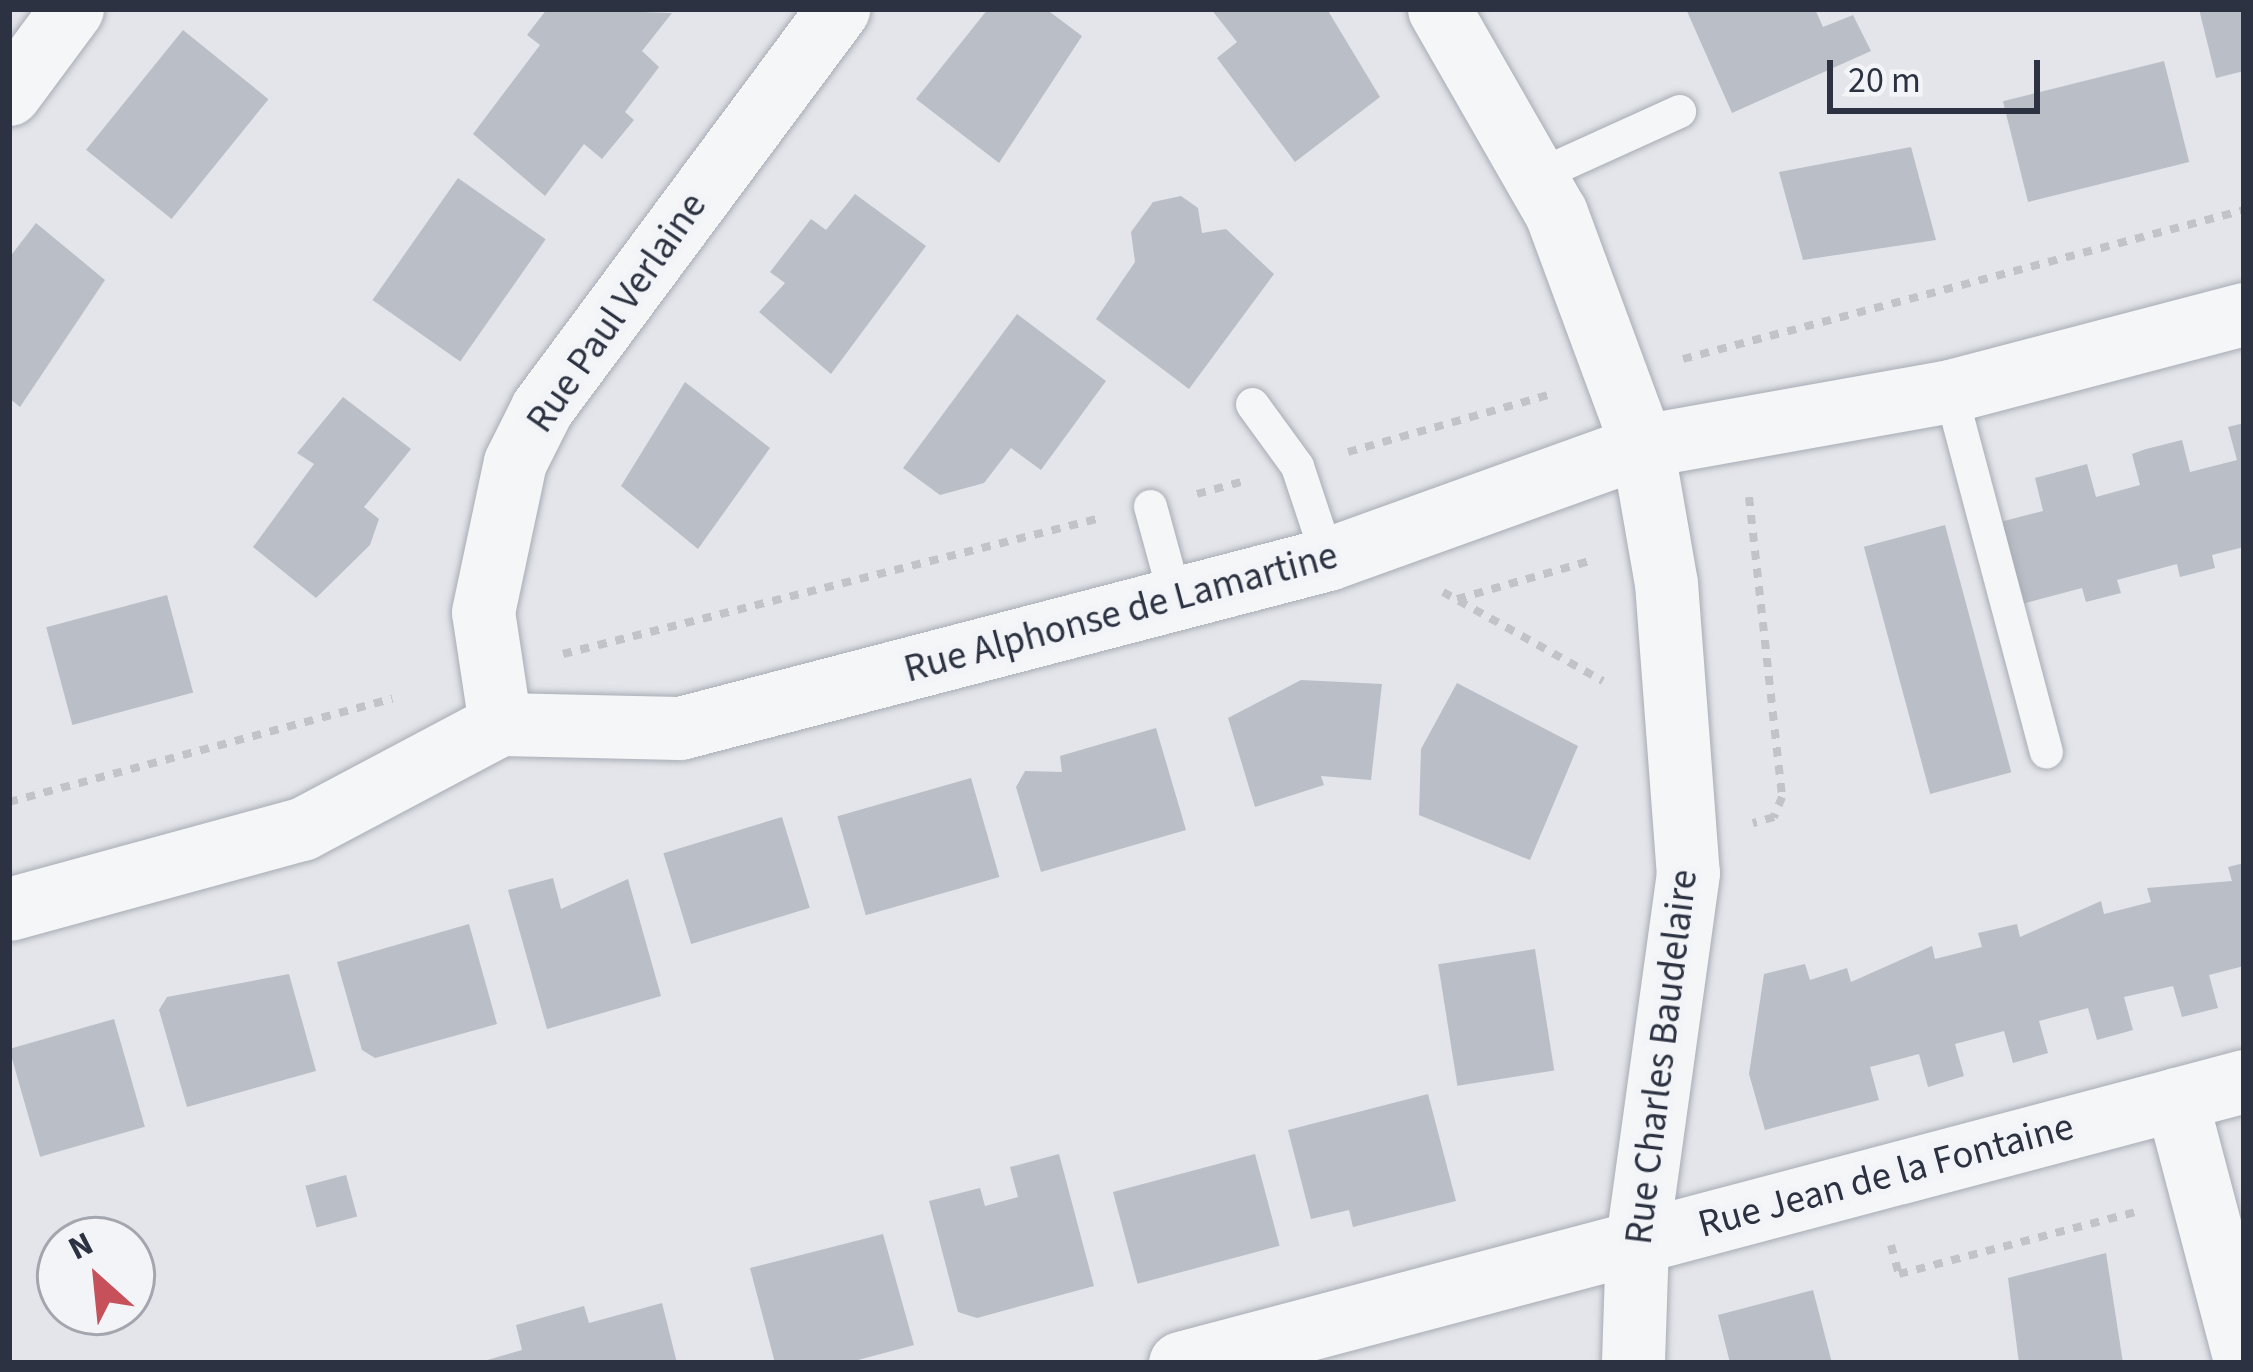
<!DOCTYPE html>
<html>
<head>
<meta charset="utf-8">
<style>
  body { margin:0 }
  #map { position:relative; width:2253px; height:1372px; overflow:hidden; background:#e3e5ea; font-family:"Source Sans 3",sans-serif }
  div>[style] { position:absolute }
  .building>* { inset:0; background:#babec6; transform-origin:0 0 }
  .path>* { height:8px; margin-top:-4px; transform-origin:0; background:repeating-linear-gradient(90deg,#c1c3c8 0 9px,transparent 0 18px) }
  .roads { filter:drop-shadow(0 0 3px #a8acb4) drop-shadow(0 0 3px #a8acb4) }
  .lane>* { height:33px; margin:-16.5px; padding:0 16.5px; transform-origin:16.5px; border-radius:16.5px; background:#f5f6f8 }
  .street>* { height:63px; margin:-31.5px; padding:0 31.5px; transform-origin:31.5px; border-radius:31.5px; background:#f5f6f8 }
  span { translate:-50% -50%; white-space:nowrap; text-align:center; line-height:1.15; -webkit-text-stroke:12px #f2f4f7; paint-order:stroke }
  .street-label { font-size:39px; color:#2c3241 }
  .frame { position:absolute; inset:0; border:12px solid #2c3241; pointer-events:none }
  .north { position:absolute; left:36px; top:1216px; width:120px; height:120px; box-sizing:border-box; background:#f2f4f7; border:3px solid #a3a6ae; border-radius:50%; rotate:333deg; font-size:33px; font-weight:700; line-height:48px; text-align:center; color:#2c3241 }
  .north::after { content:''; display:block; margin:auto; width:42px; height:54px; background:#c6515a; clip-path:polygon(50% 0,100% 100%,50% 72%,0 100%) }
  .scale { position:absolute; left:1827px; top:60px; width:213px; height:54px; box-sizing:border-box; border:6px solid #2c3241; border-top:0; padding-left:15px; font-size:36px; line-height:42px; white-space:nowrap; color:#2c3241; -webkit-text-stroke:9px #f2f4f7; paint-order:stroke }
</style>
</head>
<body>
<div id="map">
  <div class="building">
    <i style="clip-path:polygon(547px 9px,672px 13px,642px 51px,659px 67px,625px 112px,634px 120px,602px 159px,584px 144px,545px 196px,473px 134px,540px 45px,527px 35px)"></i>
    <i style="clip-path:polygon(988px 9px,1046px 9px,1082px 36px,999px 163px,916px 99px)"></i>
    <i style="clip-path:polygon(1211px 9px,1327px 9px,1380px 97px,1295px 162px,1217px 58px,1237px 42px)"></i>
    <i style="clip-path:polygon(1686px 9px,1815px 9px,1823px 27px,1853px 15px,1871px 51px,1732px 113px)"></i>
    <i style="clip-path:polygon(2199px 9px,2244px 9px,2244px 71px,2216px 78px)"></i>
    <i style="left:183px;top:30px;width:110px;height:154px;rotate:39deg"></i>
    <i style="left:2164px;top:61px;width:104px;height:166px;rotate:76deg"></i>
    <i style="clip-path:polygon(1911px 147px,1936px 240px,1803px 260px,1779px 172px)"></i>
    <i style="left:458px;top:178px;width:107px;height:149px;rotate:35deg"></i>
    <i style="clip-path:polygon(855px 194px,926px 246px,831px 374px,759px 312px,785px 283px,770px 272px,811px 219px,826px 230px)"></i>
    <i style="clip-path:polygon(1181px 196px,1198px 208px,1202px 233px,1226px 229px,1274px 274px,1189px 389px,1096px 319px,1135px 262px,1131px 232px,1153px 202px)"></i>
    <i style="clip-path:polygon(36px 223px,105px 280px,20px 407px,9px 398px,9px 258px)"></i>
    <i style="clip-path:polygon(1017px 314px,1106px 381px,1041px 470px,1011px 448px,984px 483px,940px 495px,903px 468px)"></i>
    <i style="clip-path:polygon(685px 382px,770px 448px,698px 549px,621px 486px)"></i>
    <i style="clip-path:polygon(343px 397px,411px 449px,364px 507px,379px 519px,370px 545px,316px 598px,253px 547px,314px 464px,297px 453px)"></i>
    <i style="clip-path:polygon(2244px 423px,2244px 547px,2212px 555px,2215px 568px,2180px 577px,2177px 564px,2117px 580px,2121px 593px,2086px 602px,2082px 588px,2022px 604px,2000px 522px,2043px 511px,2035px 478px,2087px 464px,2096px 497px,2140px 485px,2132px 454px,2146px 449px,2182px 440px,2190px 472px,2237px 460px,2228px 427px)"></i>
    <i style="left:1945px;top:525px;width:256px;height:84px;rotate:75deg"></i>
    <i style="left:167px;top:595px;width:101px;height:125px;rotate:75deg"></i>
    <i style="clip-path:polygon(1301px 680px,1382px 684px,1371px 780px,1321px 776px,1324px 785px,1255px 807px,1228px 718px)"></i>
    <i style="clip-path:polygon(1457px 683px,1578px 746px,1530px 860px,1419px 815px,1421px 749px)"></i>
    <i style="clip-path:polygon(1156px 728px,1186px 830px,1041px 872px,1016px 787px,1025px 771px,1062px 772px,1060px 756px)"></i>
    <i style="left:971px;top:778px;width:103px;height:139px;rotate:74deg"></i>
    <i style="left:782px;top:817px;width:95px;height:124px;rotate:73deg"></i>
    <i style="clip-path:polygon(2244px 863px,2244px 966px,2209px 975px,2218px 1008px,2182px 1017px,2173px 986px,2124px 997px,2133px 1030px,2097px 1040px,2088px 1008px,2039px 1021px,2048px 1053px,2013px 1063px,2004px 1031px,1955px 1044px,1964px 1076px,1928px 1087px,1919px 1054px,1870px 1067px,1879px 1100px,1765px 1130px,1749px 1074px,1764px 974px,1805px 964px,1810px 980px,1847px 968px,1851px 982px,1932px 946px,1935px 959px,1982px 947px,1978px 933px,2017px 924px,2020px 937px,2101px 901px,2104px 914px,2151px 902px,2147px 888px,2232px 881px,2228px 867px)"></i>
    <i style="clip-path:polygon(553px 878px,561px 909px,628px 879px,661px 996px,547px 1029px,508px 890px)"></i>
    <i style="clip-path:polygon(469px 924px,497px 1024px,375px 1058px,362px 1050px,337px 962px)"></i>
    <i style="left:1535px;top:949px;width:123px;height:98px;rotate:81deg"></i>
    <i style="clip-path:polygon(289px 974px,316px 1071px,187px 1107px,159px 1010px,167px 997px)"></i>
    <i style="left:114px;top:1019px;width:112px;height:109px;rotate:74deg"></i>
    <i style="clip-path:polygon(1428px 1094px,1456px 1201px,1353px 1227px,1349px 1210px,1311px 1219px,1288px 1130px)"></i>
    <i style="clip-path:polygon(1059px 1154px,1094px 1286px,977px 1318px,958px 1312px,929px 1201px,980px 1188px,985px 1206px,1018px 1197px,1010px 1167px)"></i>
    <i style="left:1255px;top:1154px;width:95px;height:147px;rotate:75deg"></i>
    <i style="left:346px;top:1175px;width:43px;height:42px;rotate:75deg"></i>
    <i style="clip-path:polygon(883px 1234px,914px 1345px,847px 1363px,775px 1363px,750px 1268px)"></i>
    <i style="clip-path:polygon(2106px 1253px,2123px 1363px,2019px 1363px,2008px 1278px)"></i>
    <i style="clip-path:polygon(1813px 1290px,1832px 1363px,1730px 1363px,1718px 1315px)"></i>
    <i style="clip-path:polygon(662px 1303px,677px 1363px,477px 1363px,522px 1350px,516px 1325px,584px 1306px,589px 1323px)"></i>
  </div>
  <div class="path">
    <i style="left:1683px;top:359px;width:580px;rotate:-14.87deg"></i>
    <i style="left:1348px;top:452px;width:212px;rotate:-15.9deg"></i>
    <i style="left:1197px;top:494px;width:46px;rotate:-15.3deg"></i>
    <i style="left:1749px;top:497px;width:302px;rotate:83.7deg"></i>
    <i style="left:1782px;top:797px;width:22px;rotate:112deg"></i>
    <i style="left:1774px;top:817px;width:22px;rotate:164deg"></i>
    <i style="left:1443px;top:592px;width:183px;rotate:29.1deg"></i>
    <i style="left:1457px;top:599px;width:141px;rotate:-16deg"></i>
    <i style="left:563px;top:654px;width:555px;rotate:-14.19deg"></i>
    <i style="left:9px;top:802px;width:397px;rotate:-15.1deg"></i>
    <i style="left:1891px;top:1245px;width:30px;rotate:75deg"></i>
    <i style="left:1899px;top:1274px;width:248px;rotate:-14.7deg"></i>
  </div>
  <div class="roads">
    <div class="lane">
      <i style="left:1538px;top:175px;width:155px;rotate:-24.4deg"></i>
      <i style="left:1950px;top:391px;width:373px;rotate:75.1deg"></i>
      <i style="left:1252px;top:404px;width:77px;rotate:54deg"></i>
      <i style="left:1297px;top:466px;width:98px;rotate:71.6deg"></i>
      <i style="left:1150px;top:506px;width:98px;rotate:74.7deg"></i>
    </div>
    <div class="street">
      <i style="left:1439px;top:9px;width:235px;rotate:60.2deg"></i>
      <i style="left:1556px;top:213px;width:248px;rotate:69.7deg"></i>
      <i style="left:1642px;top:446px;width:139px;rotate:80.1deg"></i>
      <i style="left:1666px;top:583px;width:291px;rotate:85.7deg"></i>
      <i style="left:1688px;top:873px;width:372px;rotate:97.9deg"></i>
      <i style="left:1637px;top:1241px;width:122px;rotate:91.9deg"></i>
      <i style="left:9px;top:94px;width:106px;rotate:-53.5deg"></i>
      <i style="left:500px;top:724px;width:113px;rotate:-98.6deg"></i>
      <i style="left:483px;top:612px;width:153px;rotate:-78deg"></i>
      <i style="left:515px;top:462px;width:60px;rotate:-63.4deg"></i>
      <i style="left:542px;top:408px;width:497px;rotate:-53.4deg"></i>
      <i style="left:9px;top:909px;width:304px;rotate:-15.3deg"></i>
      <i style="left:302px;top:829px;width:224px;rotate:-27.9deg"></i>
      <i style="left:500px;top:724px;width:180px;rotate:1.3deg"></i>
      <i style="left:680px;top:728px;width:670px;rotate:-14.62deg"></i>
      <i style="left:1328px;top:559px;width:334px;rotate:-19.8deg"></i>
      <i style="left:1642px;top:446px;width:313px;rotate:-10.1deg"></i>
      <i style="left:1950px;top:391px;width:304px;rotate:-14.7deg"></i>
      <i style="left:2176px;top:1099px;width:267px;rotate:75.2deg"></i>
      <i style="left:1180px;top:1363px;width:1101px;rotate:-14.84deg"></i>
    </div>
  </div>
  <div class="street-label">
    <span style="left:617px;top:313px;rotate:-55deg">Rue Paul Verlaine</span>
    <span style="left:1121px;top:613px;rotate:-15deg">Rue Alphonse de Lamartine</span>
    <span style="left:1662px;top:1057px;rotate:-83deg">Rue Charles Baudelaire</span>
    <span style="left:1886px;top:1176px;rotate:-15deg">Rue Jean de la Fontaine</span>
  </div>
  <div class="frame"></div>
  <div class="north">N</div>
  <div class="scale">20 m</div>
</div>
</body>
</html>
